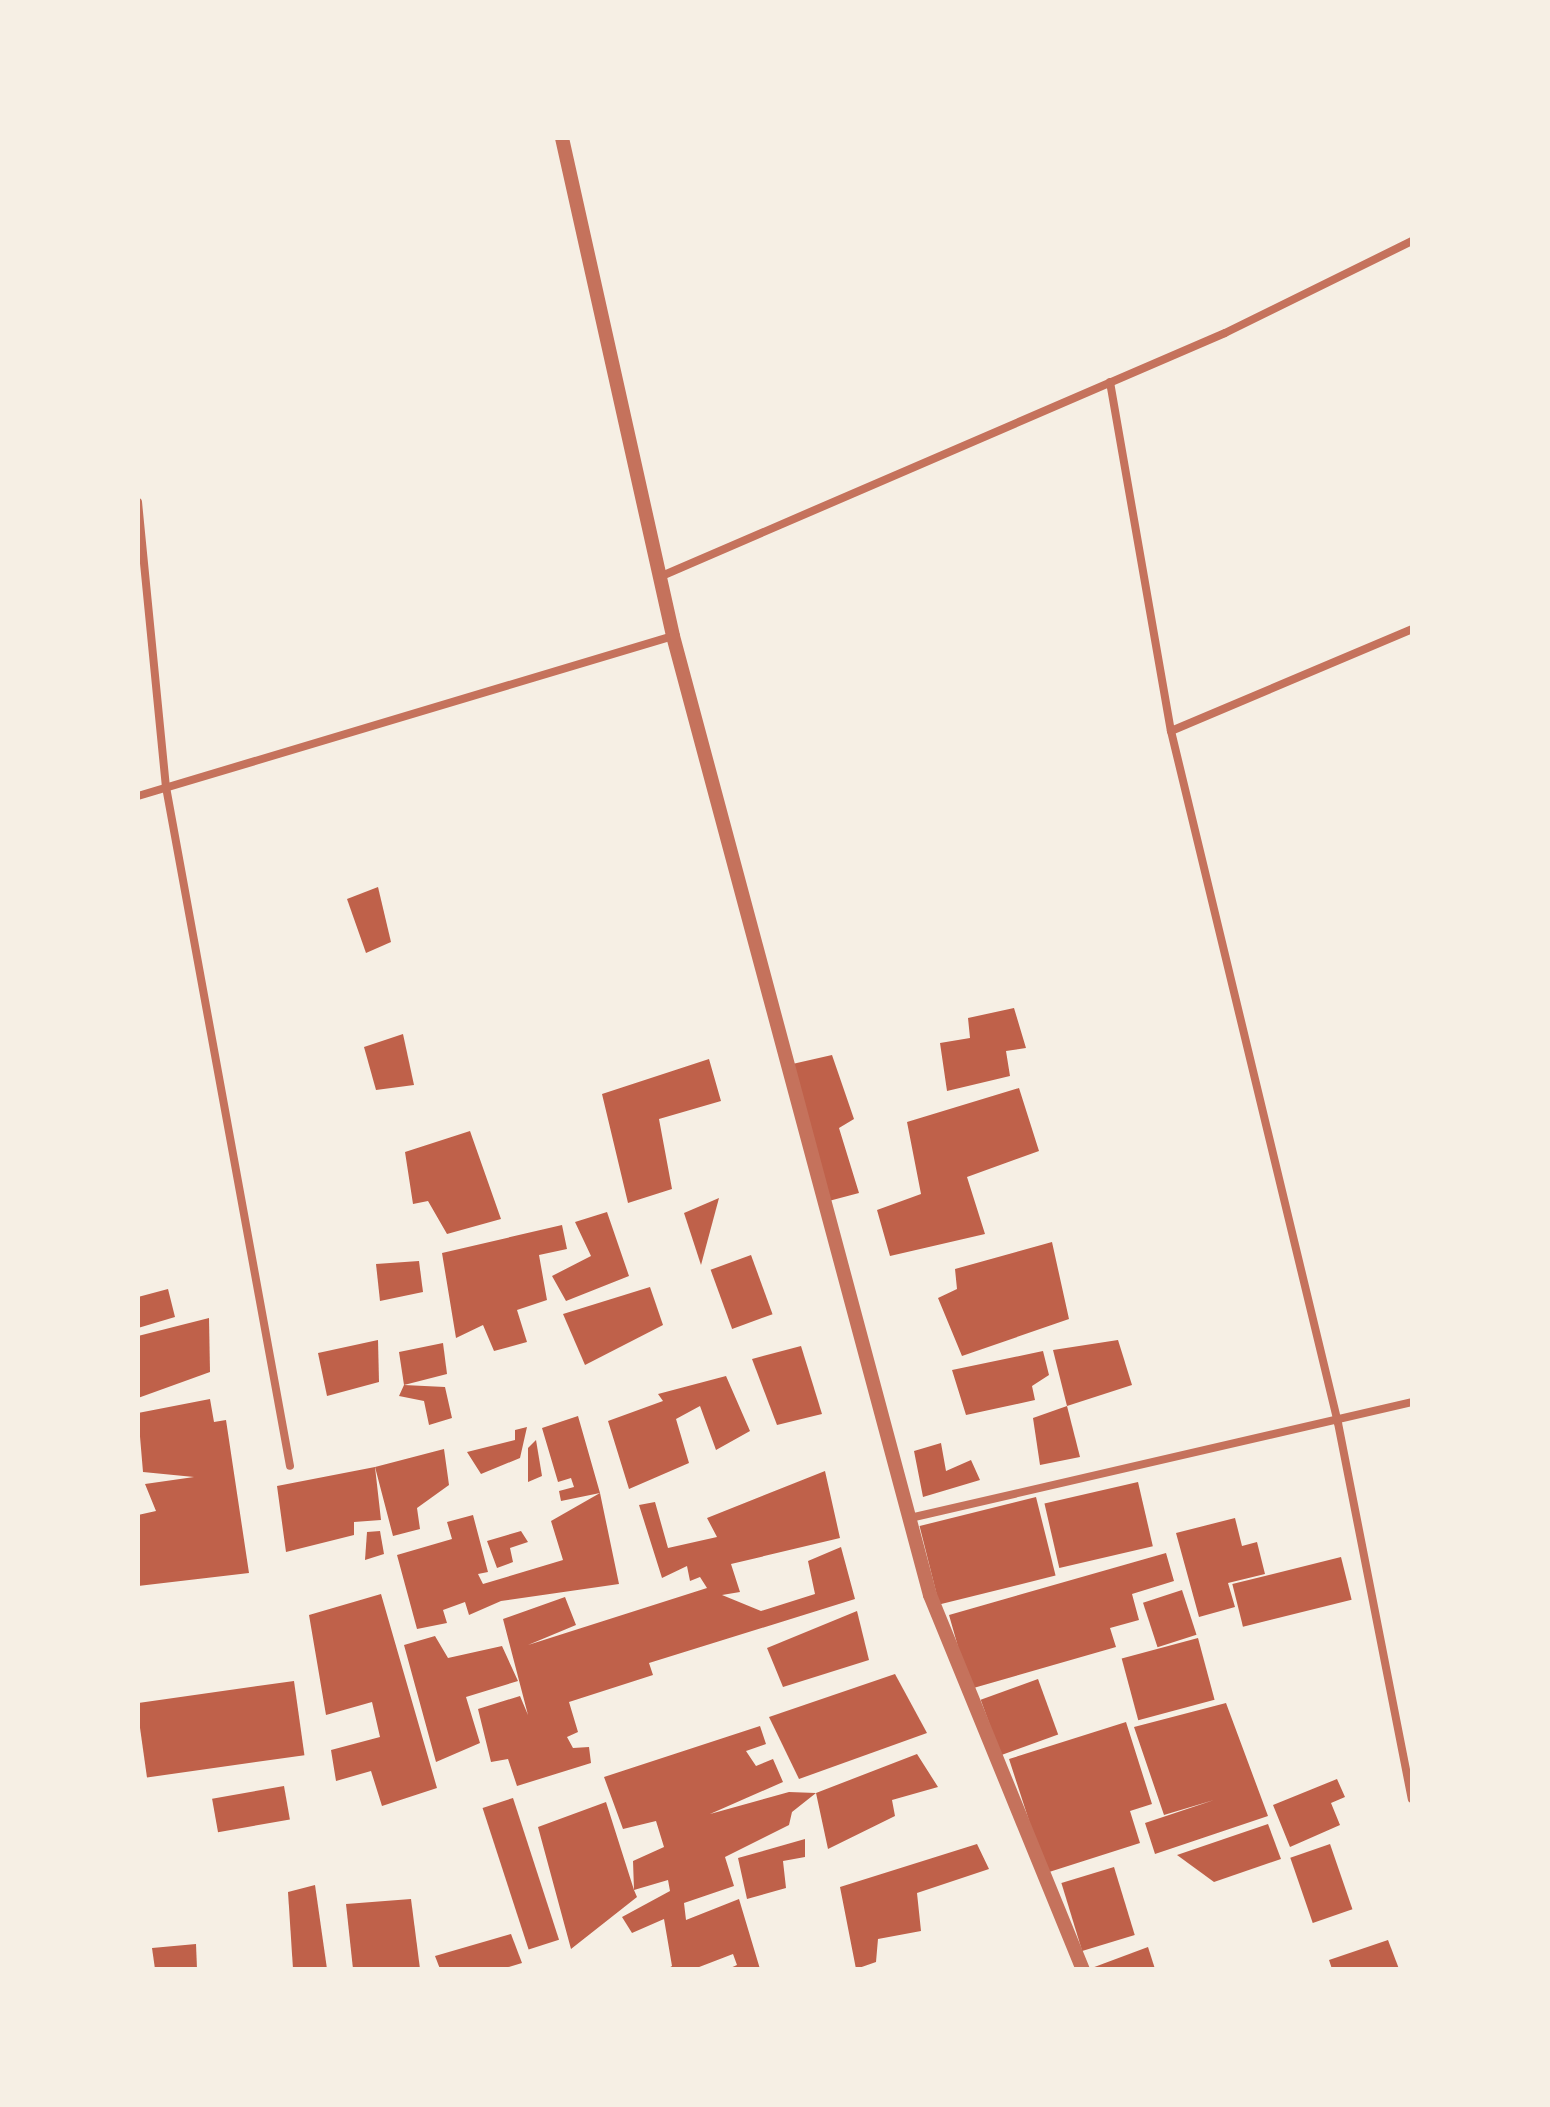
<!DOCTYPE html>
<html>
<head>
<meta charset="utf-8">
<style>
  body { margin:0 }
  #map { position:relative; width:1550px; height:2107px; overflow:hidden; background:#f6efe4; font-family:"Nunito Sans",sans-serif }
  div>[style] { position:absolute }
  .building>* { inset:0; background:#bf614a; transform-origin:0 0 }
  .minor>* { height:8px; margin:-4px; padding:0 4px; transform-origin:4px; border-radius:4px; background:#c5725c }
  .tertiary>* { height:14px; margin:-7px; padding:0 7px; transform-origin:7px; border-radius:7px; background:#c5725c }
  span { translate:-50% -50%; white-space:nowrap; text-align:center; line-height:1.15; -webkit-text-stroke:7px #f6efe4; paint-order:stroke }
  .frame { position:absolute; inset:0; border:140px solid #f6efe4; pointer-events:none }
</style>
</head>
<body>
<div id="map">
  <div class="building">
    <i style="clip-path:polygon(378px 887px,391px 942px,366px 953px,347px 899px)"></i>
    <i style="clip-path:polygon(1014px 1008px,1026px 1048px,1006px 1051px,1010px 1076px,947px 1091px,940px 1043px,970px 1038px,968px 1018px)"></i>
    <i style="clip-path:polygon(403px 1034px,414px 1085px,376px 1090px,364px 1047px)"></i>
    <i style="clip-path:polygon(832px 1055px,854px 1119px,839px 1128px,859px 1193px,825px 1202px,788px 1065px)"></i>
    <i style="clip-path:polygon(709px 1059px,721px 1101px,659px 1119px,672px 1189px,628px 1203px,602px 1094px)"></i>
    <i style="clip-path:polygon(1019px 1088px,1039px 1151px,967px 1177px,985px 1234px,890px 1256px,877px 1210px,921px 1194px,907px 1122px)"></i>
    <i style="clip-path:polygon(470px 1131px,501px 1219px,447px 1234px,428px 1201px,413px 1204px,405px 1152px)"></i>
    <i style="clip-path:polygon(719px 1198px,701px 1265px,684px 1213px)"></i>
    <i style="clip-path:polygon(607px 1212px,629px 1276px,566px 1301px,552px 1276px,591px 1256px,575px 1222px)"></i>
    <i style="clip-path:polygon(562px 1225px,567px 1249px,539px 1255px,547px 1300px,517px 1310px,527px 1342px,494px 1351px,483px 1325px,456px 1338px,442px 1253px)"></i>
    <i style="clip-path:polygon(1052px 1242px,1069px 1319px,962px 1356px,938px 1298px,957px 1289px,955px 1269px)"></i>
    <i style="left:751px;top:1255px;width:63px;height:43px;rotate:70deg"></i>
    <i style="clip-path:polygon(419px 1261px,423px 1292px,380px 1301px,376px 1264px)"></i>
    <i style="clip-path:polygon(650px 1287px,663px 1325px,585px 1365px,563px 1314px)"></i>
    <i style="clip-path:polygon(168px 1289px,175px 1317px,138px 1328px,138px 1297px)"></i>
    <i style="clip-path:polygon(209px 1318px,210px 1372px,138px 1398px,138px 1336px)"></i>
    <i style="clip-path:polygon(378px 1340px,379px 1382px,327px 1396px,318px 1353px)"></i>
    <i style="clip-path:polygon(1118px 1340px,1132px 1385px,1067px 1406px,1053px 1350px)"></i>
    <i style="clip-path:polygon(443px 1343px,447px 1374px,404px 1385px,399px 1352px)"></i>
    <i style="clip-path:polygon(801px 1346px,822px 1414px,777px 1425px,752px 1359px)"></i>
    <i style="clip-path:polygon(1043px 1351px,1049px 1375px,1032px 1386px,1035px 1400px,966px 1415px,952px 1370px)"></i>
    <i style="clip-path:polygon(726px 1376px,750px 1431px,716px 1450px,700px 1406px,676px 1419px,689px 1463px,629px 1489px,608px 1421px,663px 1401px,658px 1394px)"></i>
    <i style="clip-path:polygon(404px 1385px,445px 1387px,452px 1418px,429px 1425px,424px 1401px,399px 1396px)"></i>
    <i style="clip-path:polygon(210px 1399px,214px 1422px,226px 1420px,249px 1573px,138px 1586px,138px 1515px,156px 1511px,145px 1484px,194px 1477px,143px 1472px,138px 1413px)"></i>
    <i style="clip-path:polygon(1067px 1406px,1080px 1457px,1040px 1465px,1033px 1418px)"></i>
    <i style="clip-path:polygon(578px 1416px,600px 1493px,619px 1584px,501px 1601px,469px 1615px,465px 1602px,443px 1610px,447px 1623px,417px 1629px,397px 1555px,452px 1539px,447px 1522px,473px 1515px,488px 1572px,478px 1574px,483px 1584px,563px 1560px,551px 1521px,600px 1493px,561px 1501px,559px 1491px,574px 1487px,571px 1478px,558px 1482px,542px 1428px)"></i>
    <i style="clip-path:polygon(527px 1427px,520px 1458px,481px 1474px,467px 1452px,515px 1440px,515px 1430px)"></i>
    <i style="clip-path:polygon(536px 1440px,542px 1476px,528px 1482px,528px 1448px)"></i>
    <i style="clip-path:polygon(941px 1443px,946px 1471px,971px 1460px,980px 1480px,923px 1497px,914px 1451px)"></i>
    <i style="clip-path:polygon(444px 1449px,449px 1485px,417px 1508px,420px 1529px,393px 1536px,375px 1467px)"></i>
    <i style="clip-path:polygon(375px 1467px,381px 1520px,354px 1522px,354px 1535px,286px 1552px,277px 1486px)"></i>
    <i style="clip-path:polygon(825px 1471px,840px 1538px,731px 1564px,740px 1592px,722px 1595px,761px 1611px,815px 1594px,808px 1561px,841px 1547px,855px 1599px,649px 1663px,653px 1675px,569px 1702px,578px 1732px,567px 1737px,573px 1748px,589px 1747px,591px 1763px,517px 1786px,508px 1759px,491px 1762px,478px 1709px,520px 1696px,528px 1715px,503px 1619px,565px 1597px,576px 1625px,528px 1645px,707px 1588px,700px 1577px,690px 1581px,687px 1566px,662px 1578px,639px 1505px,655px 1502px,668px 1548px,717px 1537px,707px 1518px)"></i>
    <i style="left:1138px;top:1482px;width:66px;height:96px;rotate:77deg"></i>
    <i style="left:1036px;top:1497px;width:81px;height:120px;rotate:76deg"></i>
    <i style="clip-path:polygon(1235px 1518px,1242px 1546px,1257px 1542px,1265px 1574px,1228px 1583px,1235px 1607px,1199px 1617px,1176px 1533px)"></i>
    <i style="clip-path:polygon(380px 1531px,384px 1554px,365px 1560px,367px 1532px)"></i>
    <i style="clip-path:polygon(521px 1531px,528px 1542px,510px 1548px,513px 1562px,497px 1568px,487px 1541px)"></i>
    <i style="clip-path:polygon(1166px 1553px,1174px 1581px,1132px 1594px,1139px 1620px,1110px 1628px,1116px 1647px,970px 1689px,949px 1615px)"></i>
    <i style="left:1341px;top:1557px;width:44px;height:112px;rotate:76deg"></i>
    <i style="left:1182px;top:1590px;width:47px;height:41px;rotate:72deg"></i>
    <i style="clip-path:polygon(381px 1594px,437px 1788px,382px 1806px,371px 1771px,336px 1781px,331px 1750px,380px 1737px,372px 1702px,326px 1715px,309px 1615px)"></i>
    <i style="clip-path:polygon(857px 1611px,869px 1660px,783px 1687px,767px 1648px)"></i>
    <i style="clip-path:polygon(435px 1636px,448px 1658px,502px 1646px,518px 1681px,466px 1697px,480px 1743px,436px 1762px,404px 1645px)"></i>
    <i style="left:1198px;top:1638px;width:64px;height:79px;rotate:75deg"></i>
    <i style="clip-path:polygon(895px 1674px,927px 1733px,799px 1779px,769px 1717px)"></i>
    <i style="left:1038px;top:1679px;width:59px;height:61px;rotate:70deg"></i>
    <i style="left:294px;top:1681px;width:75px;height:159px;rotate:82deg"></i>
    <i style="clip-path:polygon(1226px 1703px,1268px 1816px,1155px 1854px,1145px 1823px,1214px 1800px,1164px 1815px,1134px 1727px)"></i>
    <i style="clip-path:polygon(1126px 1722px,1152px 1804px,1130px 1811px,1140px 1843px,1046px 1873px,1009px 1759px)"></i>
    <i style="clip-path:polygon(760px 1726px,766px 1744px,746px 1751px,756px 1766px,773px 1759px,783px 1782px,710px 1814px,789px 1792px,816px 1793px,792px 1812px,789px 1825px,725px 1857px,734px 1886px,684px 1903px,686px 1920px,739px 1899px,760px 1969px,728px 1969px,737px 1965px,733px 1954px,694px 1969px,667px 1969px,672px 1966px,664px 1919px,632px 1933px,622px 1917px,670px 1891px,668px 1880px,634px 1890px,637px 1897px,571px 1949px,538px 1827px,606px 1802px,634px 1890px,633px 1861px,664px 1847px,656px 1821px,623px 1829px,604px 1777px)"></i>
    <i style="clip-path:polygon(917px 1754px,938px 1787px,892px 1800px,895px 1816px,828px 1849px,816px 1793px)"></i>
    <i style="clip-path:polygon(1337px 1779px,1345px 1797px,1331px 1803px,1340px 1825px,1290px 1847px,1273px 1805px)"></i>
    <i style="left:284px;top:1786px;width:34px;height:73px;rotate:80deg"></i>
    <i style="left:513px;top:1798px;width:149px;height:32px;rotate:72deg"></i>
    <i style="clip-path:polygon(1268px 1824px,1281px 1859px,1214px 1882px,1177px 1855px)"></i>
    <i style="clip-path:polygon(805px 1839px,805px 1857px,783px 1861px,786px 1888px,747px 1899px,738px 1858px)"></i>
    <i style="clip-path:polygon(977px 1844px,989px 1869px,917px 1893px,921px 1931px,878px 1939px,876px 1962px,856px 1969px,840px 1887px)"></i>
    <i style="left:1330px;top:1844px;width:69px;height:42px;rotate:71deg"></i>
    <i style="left:1114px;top:1867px;width:71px;height:55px;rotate:73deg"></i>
    <i style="clip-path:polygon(315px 1885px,327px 1969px,293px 1969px,288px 1892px)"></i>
    <i style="clip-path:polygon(411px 1899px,420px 1969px,353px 1969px,346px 1904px)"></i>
    <i style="clip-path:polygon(511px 1934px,522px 1963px,502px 1969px,440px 1969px,435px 1956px)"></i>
    <i style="clip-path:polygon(1388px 1940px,1399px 1969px,1332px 1969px,1329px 1960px)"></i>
    <i style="clip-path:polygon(196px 1944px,197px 1969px,155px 1969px,152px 1948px)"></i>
    <i style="clip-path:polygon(1148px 1947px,1155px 1969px,1089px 1969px)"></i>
  </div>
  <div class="minor">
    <i style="left:1110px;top:382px;width:354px;rotate:80.1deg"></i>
    <i style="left:1171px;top:731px;width:712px;rotate:76.43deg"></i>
    <i style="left:1338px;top:1423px;width:383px;rotate:78.9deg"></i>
    <i style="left:138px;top:502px;width:286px;rotate:84.4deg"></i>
    <i style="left:166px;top:787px;width:690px;rotate:79.65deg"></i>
    <i style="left:664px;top:575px;width:611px;rotate:-23.33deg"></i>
    <i style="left:1225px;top:333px;width:208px;rotate:-26.2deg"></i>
    <i style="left:1171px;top:731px;width:262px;rotate:-22.9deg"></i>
    <i style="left:138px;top:796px;width:558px;rotate:-16.65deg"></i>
    <i style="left:910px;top:1518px;width:515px;rotate:-13.01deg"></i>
  </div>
  <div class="tertiary">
    <i style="left:562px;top:138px;width:510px;rotate:77.43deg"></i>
    <i style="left:673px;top:636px;width:993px;rotate:75deg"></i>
    <i style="left:930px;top:1595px;width:404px;rotate:67.8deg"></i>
  </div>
  <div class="frame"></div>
</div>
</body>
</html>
